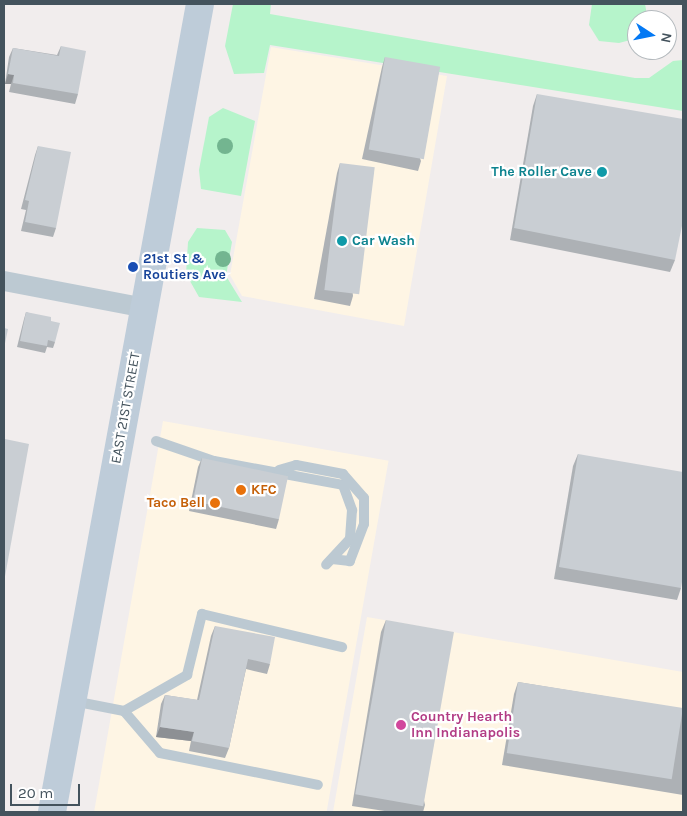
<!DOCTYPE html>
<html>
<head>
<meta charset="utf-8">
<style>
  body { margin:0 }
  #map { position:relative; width:687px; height:816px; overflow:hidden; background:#f1eded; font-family:Karla,sans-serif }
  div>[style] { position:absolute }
  .commercial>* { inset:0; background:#fef5e4; transform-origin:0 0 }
  .green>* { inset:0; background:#b6f4cb }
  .lane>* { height:10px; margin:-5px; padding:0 5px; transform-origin:5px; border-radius:5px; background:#bcc9d2 }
  .street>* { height:20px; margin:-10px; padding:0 10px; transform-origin:10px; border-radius:10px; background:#bcc9d2 }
  .secondary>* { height:28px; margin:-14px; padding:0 14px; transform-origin:14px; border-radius:14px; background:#beccd9 }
  .trees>* { width:16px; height:16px; margin:-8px; border-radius:50%; background:#73b590 }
  .wall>* { inset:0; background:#adb1b5 }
  .shaded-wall>* { inset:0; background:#8d9094 }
  .building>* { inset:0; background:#c9ced3; transform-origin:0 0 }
  .dots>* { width:14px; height:14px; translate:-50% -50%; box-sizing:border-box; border:2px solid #fff; border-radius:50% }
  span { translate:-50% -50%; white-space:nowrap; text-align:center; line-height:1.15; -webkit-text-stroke:4.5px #fff; paint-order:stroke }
  .culture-label { font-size:14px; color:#0d838f; font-weight:700 }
  .right { translate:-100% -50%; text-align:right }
  .left { translate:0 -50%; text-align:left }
  .transit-label { font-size:14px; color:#164399; font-weight:700 }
  .street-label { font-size:14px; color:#44535d }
  .food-label { font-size:14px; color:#c56008; font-weight:700 }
  .hotel-label { font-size:14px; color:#b23c85; font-weight:700 }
  .frame { position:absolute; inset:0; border:5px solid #44535d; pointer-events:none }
  .north { position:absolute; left:627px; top:10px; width:50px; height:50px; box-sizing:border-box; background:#fff; border:1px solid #b4babe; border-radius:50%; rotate:101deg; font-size:14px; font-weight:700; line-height:20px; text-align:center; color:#44535d }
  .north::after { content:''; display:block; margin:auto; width:18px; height:22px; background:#0479f4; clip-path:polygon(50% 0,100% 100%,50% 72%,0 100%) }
  .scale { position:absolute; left:10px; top:784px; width:70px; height:22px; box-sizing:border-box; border:2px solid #44535d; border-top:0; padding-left:6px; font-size:15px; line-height:18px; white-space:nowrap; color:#44535d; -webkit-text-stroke:4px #fff; paint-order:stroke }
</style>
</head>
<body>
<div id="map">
  <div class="commercial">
    <i style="clip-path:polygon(271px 47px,447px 76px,404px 326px,242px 296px,230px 275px)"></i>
    <i style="left:163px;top:421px;width:229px;height:397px;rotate:10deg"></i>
    <i style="clip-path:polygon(367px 617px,683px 672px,683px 812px,333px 812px)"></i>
  </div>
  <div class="green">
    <i style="clip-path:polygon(233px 4px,271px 4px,270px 14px,635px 78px,649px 78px,673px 61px,683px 60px,683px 111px,270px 45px,264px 73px,234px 74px,225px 46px)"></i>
    <i style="clip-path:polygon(592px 4px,645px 4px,647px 15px,646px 20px,637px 20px,637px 36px,634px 39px,619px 43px,599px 41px,589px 25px)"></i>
    <i style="clip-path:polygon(223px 108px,255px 121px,241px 196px,201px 189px,199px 170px,209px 117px)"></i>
    <i style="clip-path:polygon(197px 228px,225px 230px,232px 242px,226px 276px,242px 302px,199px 297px,186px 274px,188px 242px)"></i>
  </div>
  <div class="lane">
    <i style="left:156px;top:441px;width:61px;rotate:19deg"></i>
    <i style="left:214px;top:461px;width:131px;rotate:10.5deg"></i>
    <i style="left:343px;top:485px;width:27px;rotate:70deg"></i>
    <i style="left:352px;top:510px;width:29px;rotate:94deg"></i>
    <i style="left:350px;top:539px;width:35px;rotate:133deg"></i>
    <i style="left:279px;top:470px;width:18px;rotate:-16deg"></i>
    <i style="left:296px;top:465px;width:48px;rotate:10.8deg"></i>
    <i style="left:343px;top:474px;width:32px;rotate:49deg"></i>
    <i style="left:364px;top:498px;width:26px;rotate:90deg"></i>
    <i style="left:364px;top:524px;width:40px;rotate:111deg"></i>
    <i style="left:350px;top:561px;width:18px;rotate:-174deg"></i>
    <i style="left:73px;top:701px;width:52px;rotate:11.1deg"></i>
    <i style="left:124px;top:711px;width:55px;rotate:49.4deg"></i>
    <i style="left:160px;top:753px;width:161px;rotate:11.4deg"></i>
    <i style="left:124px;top:711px;width:73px;rotate:-29.7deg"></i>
    <i style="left:187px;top:675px;width:63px;rotate:-76.2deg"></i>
    <i style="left:202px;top:614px;width:144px;rotate:13.3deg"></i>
  </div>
  <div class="street">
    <i style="left:4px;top:281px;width:144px;rotate:10.8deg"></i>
  </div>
  <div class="secondary">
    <i style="left:52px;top:812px;width:821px;rotate:-79.62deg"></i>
  </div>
  <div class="trees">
    <i style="left:225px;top:146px"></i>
    <i style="left:223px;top:259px"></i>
  </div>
  <div class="wall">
    <i style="clip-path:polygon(61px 46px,78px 94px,75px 104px,9px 92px,11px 84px,5px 84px,9px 57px,13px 48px,57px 55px)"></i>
    <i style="clip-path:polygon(385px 57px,421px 161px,418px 171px,362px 159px,382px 67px)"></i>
    <i style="clip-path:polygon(537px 94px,675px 260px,670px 272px,510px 240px,533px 106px)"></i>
    <i style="clip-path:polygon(38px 146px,56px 228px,53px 237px,21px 231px,26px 210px,21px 209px,35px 155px)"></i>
    <i style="clip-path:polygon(340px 163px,353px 296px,350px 306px,314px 299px,337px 173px)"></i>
    <i style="clip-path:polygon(26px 312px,51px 321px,55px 342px,53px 348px,47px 347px,45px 353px,17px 347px,24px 319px)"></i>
    <i style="clip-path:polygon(578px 454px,681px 588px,677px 600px,554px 579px,573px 466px)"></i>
    <i style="clip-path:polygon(202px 458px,279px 519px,276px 529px,189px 511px,198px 467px)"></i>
    <i style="clip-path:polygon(386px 620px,425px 805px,423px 812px,391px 812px,352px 806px,381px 632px)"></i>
    <i style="clip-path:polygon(215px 626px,270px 664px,267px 674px,246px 669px,229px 748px,225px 758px,189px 751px,191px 741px,156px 737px,161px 704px,165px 695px,197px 700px,211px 636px)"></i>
    <i style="clip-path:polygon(518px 682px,683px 709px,683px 795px,502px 765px,514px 694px)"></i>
  </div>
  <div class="shaded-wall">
    <i style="clip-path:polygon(8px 74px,14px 75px,11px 84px,5px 84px)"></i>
    <i style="clip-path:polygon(160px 727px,194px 732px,191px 741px,156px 737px)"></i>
  </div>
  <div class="building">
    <i style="clip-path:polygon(61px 46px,86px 51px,78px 94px,13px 83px,14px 75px,8px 74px,13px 48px,59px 56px)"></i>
    <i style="left:385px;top:57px;width:56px;height:94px;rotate:10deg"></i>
    <i style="clip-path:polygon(537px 94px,683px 119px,683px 221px,675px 260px,514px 228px)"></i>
    <i style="clip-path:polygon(38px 146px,71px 152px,56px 228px,25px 222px,29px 201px,25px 200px)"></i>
    <i style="left:340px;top:163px;width:35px;height:128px;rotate:7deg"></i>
    <i style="clip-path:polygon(26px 312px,51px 317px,51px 321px,60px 323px,55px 342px,48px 340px,47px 346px,20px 341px)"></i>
    <i style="clip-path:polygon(4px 328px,8px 329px,4px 348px)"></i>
    <i style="clip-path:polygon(5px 439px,29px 444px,4px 582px,4px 446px)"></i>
    <i style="clip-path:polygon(578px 454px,683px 472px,683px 576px,681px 588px,559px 567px)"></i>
    <i style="left:202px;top:458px;width:88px;height:44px;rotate:12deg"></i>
    <i style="left:386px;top:620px;width:69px;height:177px;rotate:10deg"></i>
    <i style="clip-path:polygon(215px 626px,275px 637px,270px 664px,248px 659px,229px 748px,192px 741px,194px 732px,160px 727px,165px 695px,199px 700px)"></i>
    <i style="left:518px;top:682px;width:167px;height:72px;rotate:9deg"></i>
  </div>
  <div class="dots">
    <i style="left:602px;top:172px;background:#0f9aa8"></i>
    <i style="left:342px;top:241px;background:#0f9aa8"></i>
    <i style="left:133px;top:267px;background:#1a4fb4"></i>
    <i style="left:241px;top:490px;background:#e8710a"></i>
    <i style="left:215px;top:503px;background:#e8710a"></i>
    <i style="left:401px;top:725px;background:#d1479c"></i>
  </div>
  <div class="culture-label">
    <span class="right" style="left:592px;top:172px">The Roller Cave</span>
    <span class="left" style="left:352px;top:241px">Car Wash</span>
  </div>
  <div class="transit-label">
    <span class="left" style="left:143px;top:267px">21st St &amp;<br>Routiers Ave</span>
  </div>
  <div class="street-label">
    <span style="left:126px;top:408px;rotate:-80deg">EAST 21ST STREET</span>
  </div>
  <div class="food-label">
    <span class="left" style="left:251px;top:490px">KFC</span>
    <span class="right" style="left:205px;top:503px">Taco Bell</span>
  </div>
  <div class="hotel-label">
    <span class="left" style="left:411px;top:725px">Country Hearth<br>Inn Indianapolis</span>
  </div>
  <div class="frame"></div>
  <div class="north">N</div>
  <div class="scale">20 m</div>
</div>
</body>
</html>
